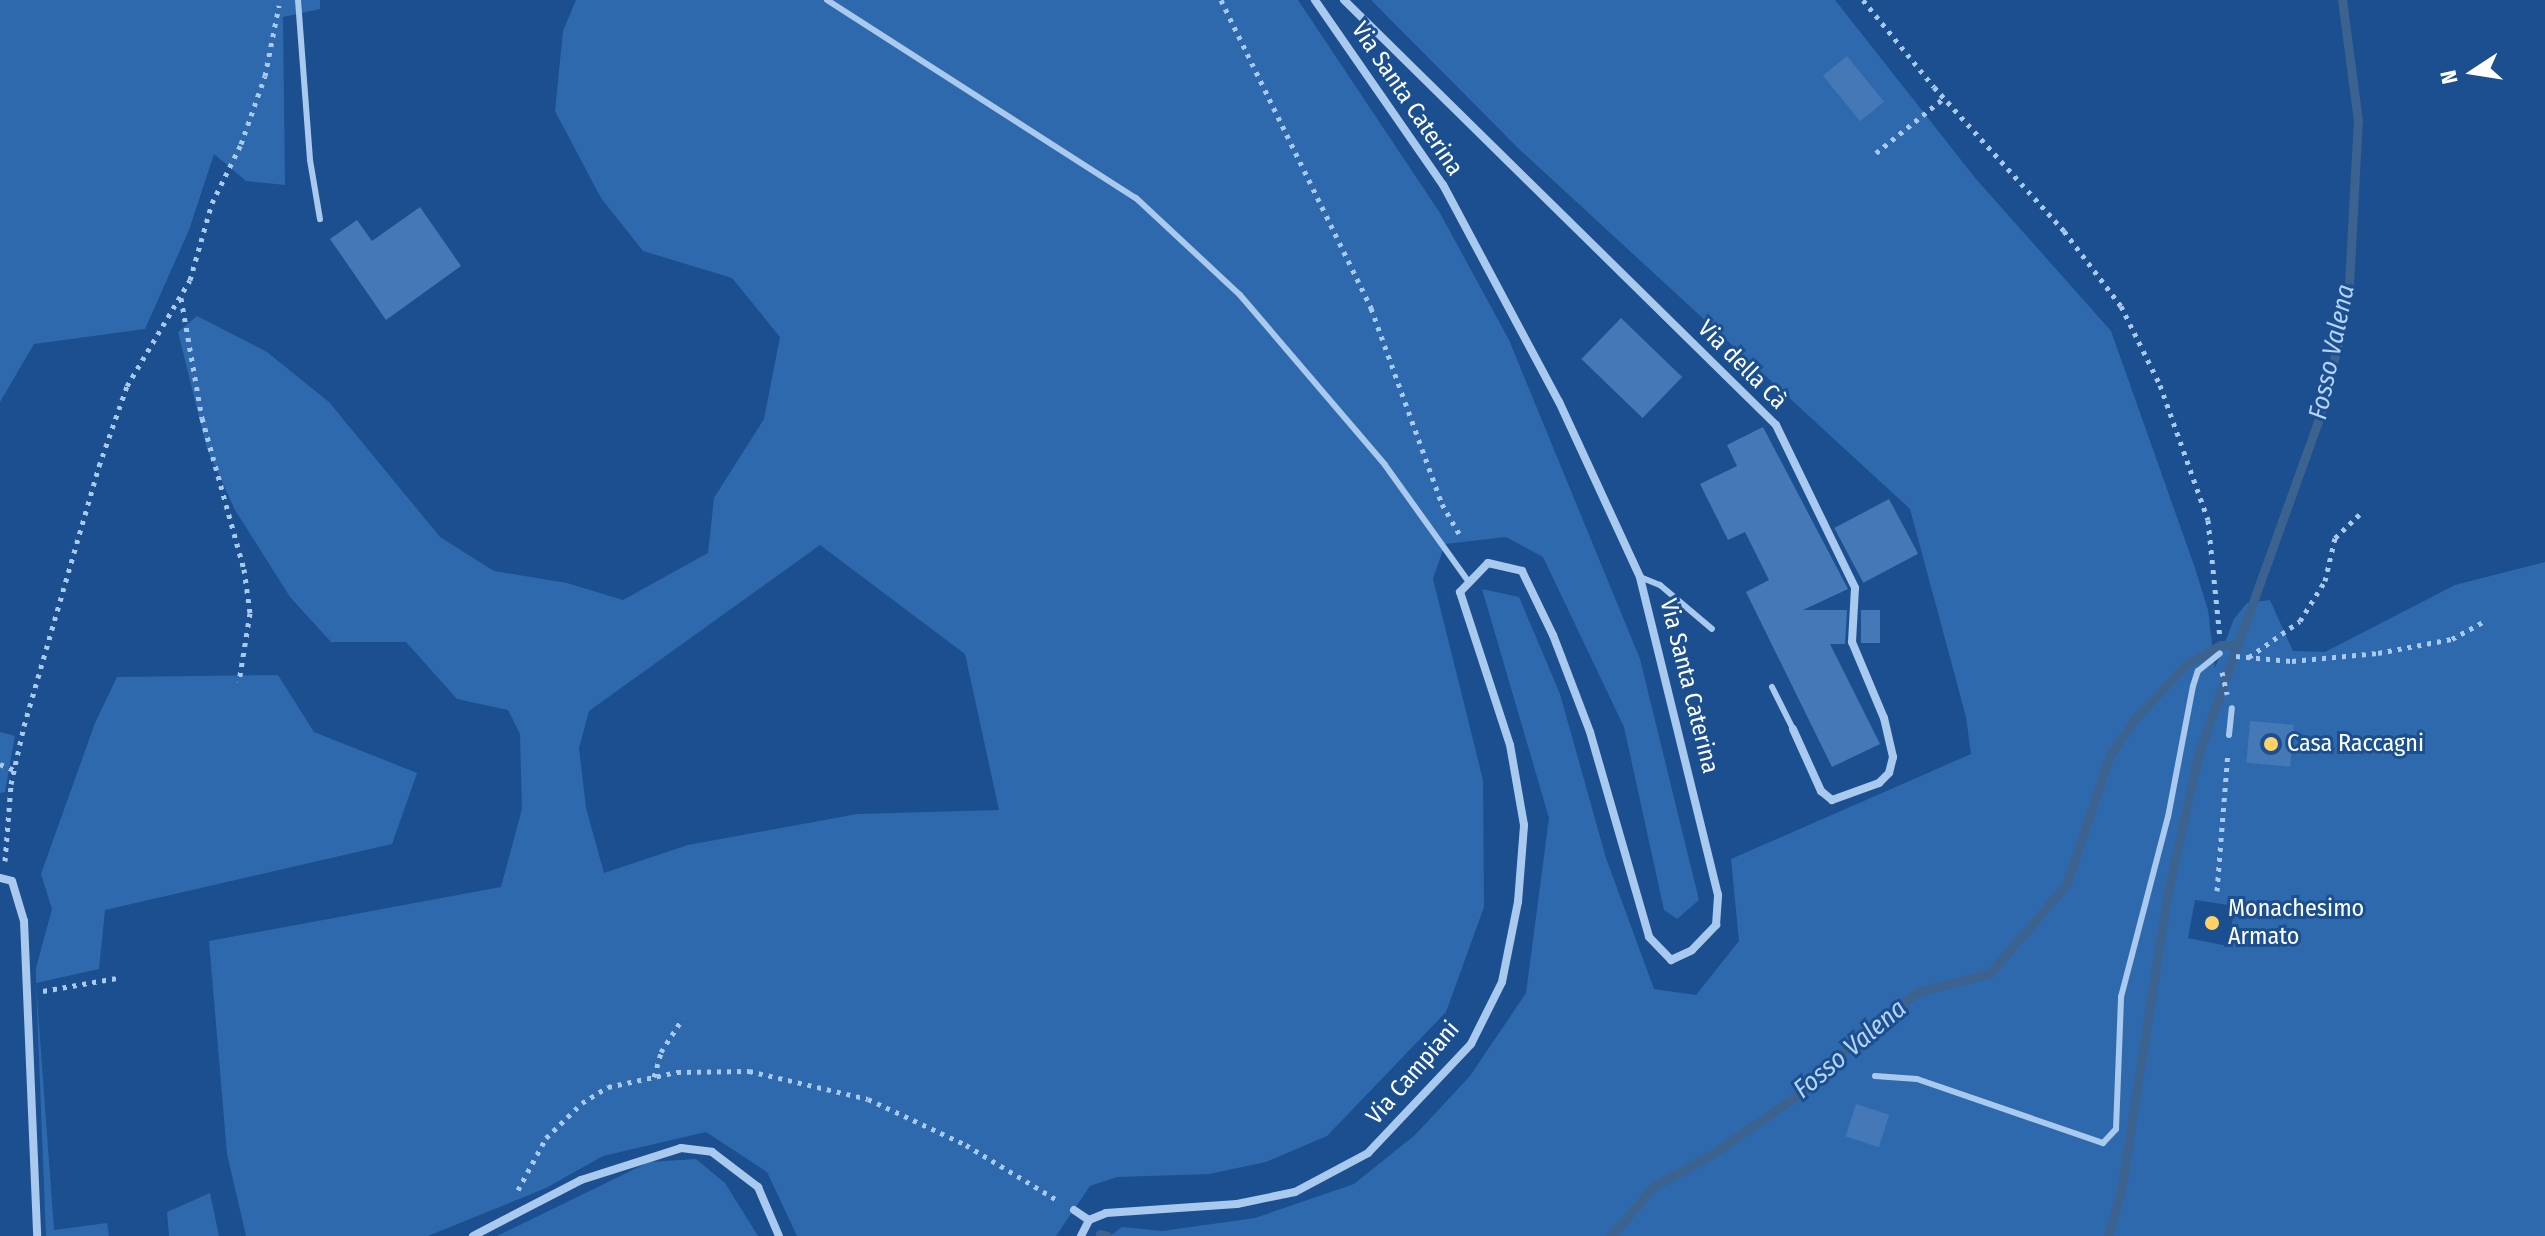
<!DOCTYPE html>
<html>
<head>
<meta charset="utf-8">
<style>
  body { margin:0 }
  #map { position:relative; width:2545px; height:1236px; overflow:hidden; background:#1b4f8f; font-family:"Fira Sans Condensed",sans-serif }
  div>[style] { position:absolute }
  .green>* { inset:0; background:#2e69ad }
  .stream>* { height:9px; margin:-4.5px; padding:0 4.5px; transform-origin:4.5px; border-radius:4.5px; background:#3c6290 }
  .building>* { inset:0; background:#4478b7; transform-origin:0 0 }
  .path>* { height:5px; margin-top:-2.5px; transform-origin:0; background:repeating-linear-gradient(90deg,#a9c9ee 0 4px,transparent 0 10px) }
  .lane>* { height:6px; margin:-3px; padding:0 3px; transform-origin:3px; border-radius:3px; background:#a9c9ee }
  .street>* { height:8px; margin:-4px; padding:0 4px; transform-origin:4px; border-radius:4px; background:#a9c9ee }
  .dots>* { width:22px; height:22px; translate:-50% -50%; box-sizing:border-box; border:4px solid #1b4f8f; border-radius:50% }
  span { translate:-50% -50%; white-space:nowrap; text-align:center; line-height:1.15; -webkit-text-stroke:6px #1b4f8f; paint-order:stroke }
  .street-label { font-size:24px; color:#fff }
  .poi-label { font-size:24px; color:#fff }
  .left { translate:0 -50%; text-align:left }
  .water-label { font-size:26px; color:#b5d3f5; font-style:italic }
  .north { position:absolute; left:2433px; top:32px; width:80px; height:80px; -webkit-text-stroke:6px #1b4f8f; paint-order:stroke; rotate:258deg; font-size:22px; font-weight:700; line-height:32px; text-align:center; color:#fff }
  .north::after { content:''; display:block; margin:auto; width:28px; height:36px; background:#fff; clip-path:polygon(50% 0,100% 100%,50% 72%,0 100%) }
</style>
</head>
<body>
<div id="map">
  <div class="green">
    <i style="clip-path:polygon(0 0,320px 0,320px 9px,283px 17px,285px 185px,246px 181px,214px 154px,189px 230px,145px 329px,34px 344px,0 402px)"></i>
    <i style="clip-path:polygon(evenodd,576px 0,1298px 0,1440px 213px,1509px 340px,1640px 659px,1699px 900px,1677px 919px,1664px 910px,1624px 727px,1543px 557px,1506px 537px,1445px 544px,1433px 579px,1483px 780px,1484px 907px,1446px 1012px,1327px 1136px,1266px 1162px,1209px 1174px,1117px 1177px,1090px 1186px,1056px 1236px,797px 1236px,767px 1172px,706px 1132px,603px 1156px,546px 1188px,428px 1236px,246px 1236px,227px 1154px,209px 941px,501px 887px,522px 809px,520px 734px,508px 710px,457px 699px,406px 642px,331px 642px,290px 597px,235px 510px,207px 449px,178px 332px,197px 316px,267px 352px,329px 402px,440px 537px,494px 571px,567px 583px,623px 600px,708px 553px,714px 498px,764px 419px,780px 337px,732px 278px,643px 251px,601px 198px,555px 111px,563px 31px,576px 0,820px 545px,965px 654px,999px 810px,857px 814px,688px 845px,604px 873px,586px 808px,579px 748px,589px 711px,820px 545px)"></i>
    <i style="clip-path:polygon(evenodd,1371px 0,1835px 0,1976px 179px,2111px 331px,2195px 568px,2208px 610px,2215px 668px,2234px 619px,2247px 603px,2270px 600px,2293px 651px,2325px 652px,2455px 585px,2545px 562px,2545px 1236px,1110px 1236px,1122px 1227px,1162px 1231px,1255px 1218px,1354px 1184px,1415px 1135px,1470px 1076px,1526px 993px,1549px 818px,1482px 589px,1519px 597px,1560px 694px,1606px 858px,1654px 989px,1696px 995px,1739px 941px,1731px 859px,1971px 754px,1966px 717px,1910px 509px,1519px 149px,1371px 0,2195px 900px,2235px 906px,2228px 946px,2188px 938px,2195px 900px)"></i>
    <i style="clip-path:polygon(278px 675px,314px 732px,417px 773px,392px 844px,105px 910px,99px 969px,36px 983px,54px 1230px,107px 1223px,109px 1236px,46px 1236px,36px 983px,36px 968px,52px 909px,41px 874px,95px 723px,117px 677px)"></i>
    <i style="clip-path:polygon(0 732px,15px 736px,5px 792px,0 793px)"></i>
    <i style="clip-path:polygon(696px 1159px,725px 1183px,758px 1236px,497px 1236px,649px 1162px)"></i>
    <i style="clip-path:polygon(210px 1193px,219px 1236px,169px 1236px,167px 1212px)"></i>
  </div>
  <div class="stream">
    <i style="left:1100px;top:1234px;width:7px;rotate:16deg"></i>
    <i style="left:1611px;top:1236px;width:66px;rotate:-49.3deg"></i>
    <i style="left:1654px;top:1186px;width:65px;rotate:-28.5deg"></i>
    <i style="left:1711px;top:1155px;width:107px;rotate:-34.7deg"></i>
    <i style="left:1799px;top:1094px;width:95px;rotate:-43.3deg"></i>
    <i style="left:1868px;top:1029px;width:62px;rotate:-36.5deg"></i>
    <i style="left:1918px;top:992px;width:74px;rotate:-14.8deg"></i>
    <i style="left:1990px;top:973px;width:116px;rotate:-49.2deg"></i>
    <i style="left:2066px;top:885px;width:137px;rotate:-71.3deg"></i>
    <i style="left:2110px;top:755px;width:47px;rotate:-55.3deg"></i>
    <i style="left:2137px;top:716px;width:71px;rotate:-46.1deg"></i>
    <i style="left:2186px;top:665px;width:39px;rotate:-30deg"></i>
    <i style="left:2220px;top:645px;width:18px"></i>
    <i style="left:2108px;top:1236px;width:47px;rotate:-73.9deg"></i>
    <i style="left:2121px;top:1191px;width:299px;rotate:-81.1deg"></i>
    <i style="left:2167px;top:896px;width:148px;rotate:-77.5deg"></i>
    <i style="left:2199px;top:752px;width:357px;rotate:-70.2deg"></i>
    <i style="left:2320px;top:416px;width:116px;rotate:-76.1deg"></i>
    <i style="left:2348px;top:303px;width:182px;rotate:-86.9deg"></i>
    <i style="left:2358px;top:121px;width:122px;rotate:-97.5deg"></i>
  </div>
  <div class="building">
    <i style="left:1847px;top:56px;width:59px;height:31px;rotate:51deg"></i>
    <i style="clip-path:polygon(420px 207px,461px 266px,386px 320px,330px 239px,357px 220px,372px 241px)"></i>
    <i style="left:1621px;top:318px;width:85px;height:57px;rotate:44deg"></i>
    <i style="clip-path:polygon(1763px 427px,1848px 589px,1803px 610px,1847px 610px,1845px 644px,1830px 644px,1880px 744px,1832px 767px,1746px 592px,1769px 580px,1745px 532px,1728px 540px,1700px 484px,1737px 466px,1727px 445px)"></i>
    <i style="left:1889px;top:499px;width:62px;height:62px;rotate:62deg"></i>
    <i style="left:1861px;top:610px;width:19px;height:33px"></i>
    <i style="left:2250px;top:721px;width:44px;height:42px;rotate:5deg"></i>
    <i style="left:1856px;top:1104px;width:35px;height:34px;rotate:18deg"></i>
  </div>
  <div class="path">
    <i style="left:1221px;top:0;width:343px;rotate:64deg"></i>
    <i style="left:1371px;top:308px;width:208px;rotate:70.1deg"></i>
    <i style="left:1442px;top:504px;width:34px;rotate:60deg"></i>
    <i style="left:1863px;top:0;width:112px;rotate:50.8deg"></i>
    <i style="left:1934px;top:87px;width:194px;rotate:47.9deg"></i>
    <i style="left:2064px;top:231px;width:94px;rotate:52.8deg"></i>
    <i style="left:2121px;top:306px;width:88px;rotate:63.7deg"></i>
    <i style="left:2160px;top:385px;width:143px;rotate:70.4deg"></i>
    <i style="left:2208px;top:520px;width:119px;rotate:84.2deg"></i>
    <i style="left:1876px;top:153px;width:87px;rotate:-39deg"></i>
    <i style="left:181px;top:298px;width:122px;rotate:80.1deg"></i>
    <i style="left:202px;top:418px;width:157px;rotate:74.5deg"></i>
    <i style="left:244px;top:569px;width:44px;rotate:82.2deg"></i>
    <i style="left:250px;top:613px;width:70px;rotate:99.1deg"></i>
    <i style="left:2236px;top:656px;width:56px;rotate:5.1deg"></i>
    <i style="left:2292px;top:661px;width:86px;rotate:-5.3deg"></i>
    <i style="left:2378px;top:653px;width:75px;rotate:-10.7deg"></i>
    <i style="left:2452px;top:639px;width:37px;rotate:-29deg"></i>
    <i style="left:2249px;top:657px;width:62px;rotate:-35.2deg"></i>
    <i style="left:2300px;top:621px;width:47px;rotate:-58deg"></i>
    <i style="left:2325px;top:581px;width:44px;rotate:-76.9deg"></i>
    <i style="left:2335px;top:538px;width:35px;rotate:-44deg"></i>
    <i style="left:2222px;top:672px;width:23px;rotate:77deg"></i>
    <i style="left:0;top:764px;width:15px;rotate:23deg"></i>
    <i style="left:5px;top:861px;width:77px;rotate:-85.5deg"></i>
    <i style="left:11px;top:784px;width:59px;rotate:-77.4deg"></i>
    <i style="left:24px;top:726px;width:271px;rotate:-73.9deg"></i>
    <i style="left:99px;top:466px;width:85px;rotate:-70.7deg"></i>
    <i style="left:127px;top:386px;width:123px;rotate:-59.3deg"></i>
    <i style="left:190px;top:280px;width:80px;rotate:-74.1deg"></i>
    <i style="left:212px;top:203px;width:66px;rotate:-63.8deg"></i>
    <i style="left:241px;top:144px;width:72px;rotate:-70.6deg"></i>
    <i style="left:265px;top:76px;width:72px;rotate:-78.8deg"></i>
    <i style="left:2217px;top:891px;width:139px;rotate:-85.5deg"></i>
    <i style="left:43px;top:991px;width:75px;rotate:-10deg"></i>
    <i style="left:654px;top:1077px;width:26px;rotate:-74deg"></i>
    <i style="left:661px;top:1052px;width:40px;rotate:-57.1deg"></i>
    <i style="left:518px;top:1190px;width:59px;rotate:-61.7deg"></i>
    <i style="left:546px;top:1138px;width:50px;rotate:-44.2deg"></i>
    <i style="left:582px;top:1103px;width:31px;rotate:-32deg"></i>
    <i style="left:608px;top:1087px;width:71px;rotate:-12.3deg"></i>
    <i style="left:677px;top:1072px;width:72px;rotate:-0.8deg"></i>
    <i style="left:749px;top:1071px;width:122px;rotate:13.2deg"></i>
    <i style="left:868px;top:1099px;width:108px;rotate:25.1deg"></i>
    <i style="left:966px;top:1145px;width:109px;rotate:31.1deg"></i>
  </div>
  <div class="lane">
    <i style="left:298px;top:0;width:160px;rotate:85.7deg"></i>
    <i style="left:310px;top:160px;width:60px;rotate:80.4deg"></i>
    <i style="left:827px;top:0;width:367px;rotate:32.7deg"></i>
    <i style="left:1136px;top:198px;width:142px;rotate:43deg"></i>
    <i style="left:1240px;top:295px;width:223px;rotate:49.5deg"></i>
    <i style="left:1385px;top:465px;width:143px;rotate:54.4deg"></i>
    <i style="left:1640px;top:577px;width:22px;rotate:22deg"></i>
    <i style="left:1660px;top:585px;width:68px;rotate:40.2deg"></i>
    <i style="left:1772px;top:687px;width:47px;rotate:63.4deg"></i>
    <i style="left:2229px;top:735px;width:27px;rotate:-84deg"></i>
    <i style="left:1875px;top:1076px;width:42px;rotate:4.1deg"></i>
    <i style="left:1917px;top:1079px;width:197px;rotate:19deg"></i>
    <i style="left:2103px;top:1143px;width:19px;rotate:-47deg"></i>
    <i style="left:2116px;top:1129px;width:132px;rotate:-87.8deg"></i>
    <i style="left:2121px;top:997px;width:186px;rotate:-75.4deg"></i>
    <i style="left:2168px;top:817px;width:133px;rotate:-79.2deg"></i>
    <i style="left:2193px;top:686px;width:16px;rotate:-72deg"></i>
    <i style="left:2198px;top:671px;width:28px;rotate:-39deg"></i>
  </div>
  <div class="street">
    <i style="left:1344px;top:0;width:606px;rotate:44.53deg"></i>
    <i style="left:1776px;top:425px;width:181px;rotate:64.1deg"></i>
    <i style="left:1855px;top:588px;width:54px;rotate:93.2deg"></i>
    <i style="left:1852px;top:642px;width:82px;rotate:67.2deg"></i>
    <i style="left:1884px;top:718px;width:40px;rotate:77deg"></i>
    <i style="left:1893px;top:757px;width:16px;rotate:104deg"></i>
    <i style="left:1889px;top:773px;width:14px;rotate:135deg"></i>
    <i style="left:1879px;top:783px;width:50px;rotate:160.1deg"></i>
    <i style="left:1832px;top:800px;width:14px;rotate:-141deg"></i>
    <i style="left:1821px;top:791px;width:68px;rotate:-114.3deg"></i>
    <i style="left:0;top:878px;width:12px;rotate:14deg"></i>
    <i style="left:12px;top:881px;width:42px;rotate:73.3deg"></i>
    <i style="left:24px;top:921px;width:315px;rotate:87.6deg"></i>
    <i style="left:1074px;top:1210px;width:18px;rotate:34deg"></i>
    <i style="left:473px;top:1236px;width:122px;rotate:-27.4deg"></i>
    <i style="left:581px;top:1180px;width:105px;rotate:-17.7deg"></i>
    <i style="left:681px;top:1148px;width:31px;rotate:7deg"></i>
    <i style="left:712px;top:1152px;width:58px;rotate:37.3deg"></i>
    <i style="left:758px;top:1187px;width:53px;rotate:66.8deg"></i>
    <i style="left:1081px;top:1236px;width:18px;rotate:-63deg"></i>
    <i style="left:1089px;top:1220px;width:18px;rotate:-22deg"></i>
    <i style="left:1106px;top:1213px;width:131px;rotate:-3.9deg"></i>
    <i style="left:1237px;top:1204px;width:59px;rotate:-11.7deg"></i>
    <i style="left:1295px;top:1192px;width:83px;rotate:-28.1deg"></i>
    <i style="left:1368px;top:1153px;width:150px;rotate:-46.6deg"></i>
    <i style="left:1471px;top:1044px;width:69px;rotate:-63.4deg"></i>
    <i style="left:1502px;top:982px;width:82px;rotate:-78.7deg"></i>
    <i style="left:1518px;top:902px;width:77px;rotate:-85.5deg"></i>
    <i style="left:1524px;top:825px;width:81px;rotate:-99.9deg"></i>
    <i style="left:1510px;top:745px;width:161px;rotate:-108.1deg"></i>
    <i style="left:1460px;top:592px;width:40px;rotate:-46deg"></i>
    <i style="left:1488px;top:563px;width:35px;rotate:13deg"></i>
    <i style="left:1522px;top:571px;width:71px;rotate:64.2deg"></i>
    <i style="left:1553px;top:635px;width:104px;rotate:69.1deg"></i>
    <i style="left:1590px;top:732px;width:213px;rotate:73.9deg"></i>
    <i style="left:1649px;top:937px;width:32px;rotate:46deg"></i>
    <i style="left:1671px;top:960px;width:23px;rotate:-25deg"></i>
    <i style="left:1692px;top:950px;width:35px;rotate:-46deg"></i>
    <i style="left:1716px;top:925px;width:30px;rotate:-86deg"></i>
    <i style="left:1718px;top:895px;width:327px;rotate:-103.8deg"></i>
    <i style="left:1640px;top:577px;width:193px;rotate:-114.8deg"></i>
    <i style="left:1559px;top:402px;width:246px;rotate:-118.1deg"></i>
    <i style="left:1443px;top:185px;width:225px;rotate:-124.7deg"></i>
  </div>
  <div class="dots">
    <i style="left:2271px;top:744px;background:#ffd166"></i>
    <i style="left:2212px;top:923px;background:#ffd166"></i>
  </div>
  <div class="street-label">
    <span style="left:1407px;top:99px;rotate:56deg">Via Santa Caterina</span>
    <span style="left:1742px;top:365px;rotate:45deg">Via della Cà</span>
    <span style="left:1689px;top:686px;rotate:76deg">Via Santa Caterina</span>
    <span style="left:1413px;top:1073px;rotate:-49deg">Via Campiani</span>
  </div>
  <div class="poi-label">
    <span class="left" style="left:2287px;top:744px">Casa Raccagni</span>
    <span class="left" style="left:2228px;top:923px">Monachesimo<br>Armato</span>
  </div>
  <div class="water-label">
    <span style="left:2332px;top:352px;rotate:-78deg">Fosso Valena</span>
    <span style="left:1850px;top:1049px;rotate:-40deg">Fosso Valena</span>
  </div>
  <div class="north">N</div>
</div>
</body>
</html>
